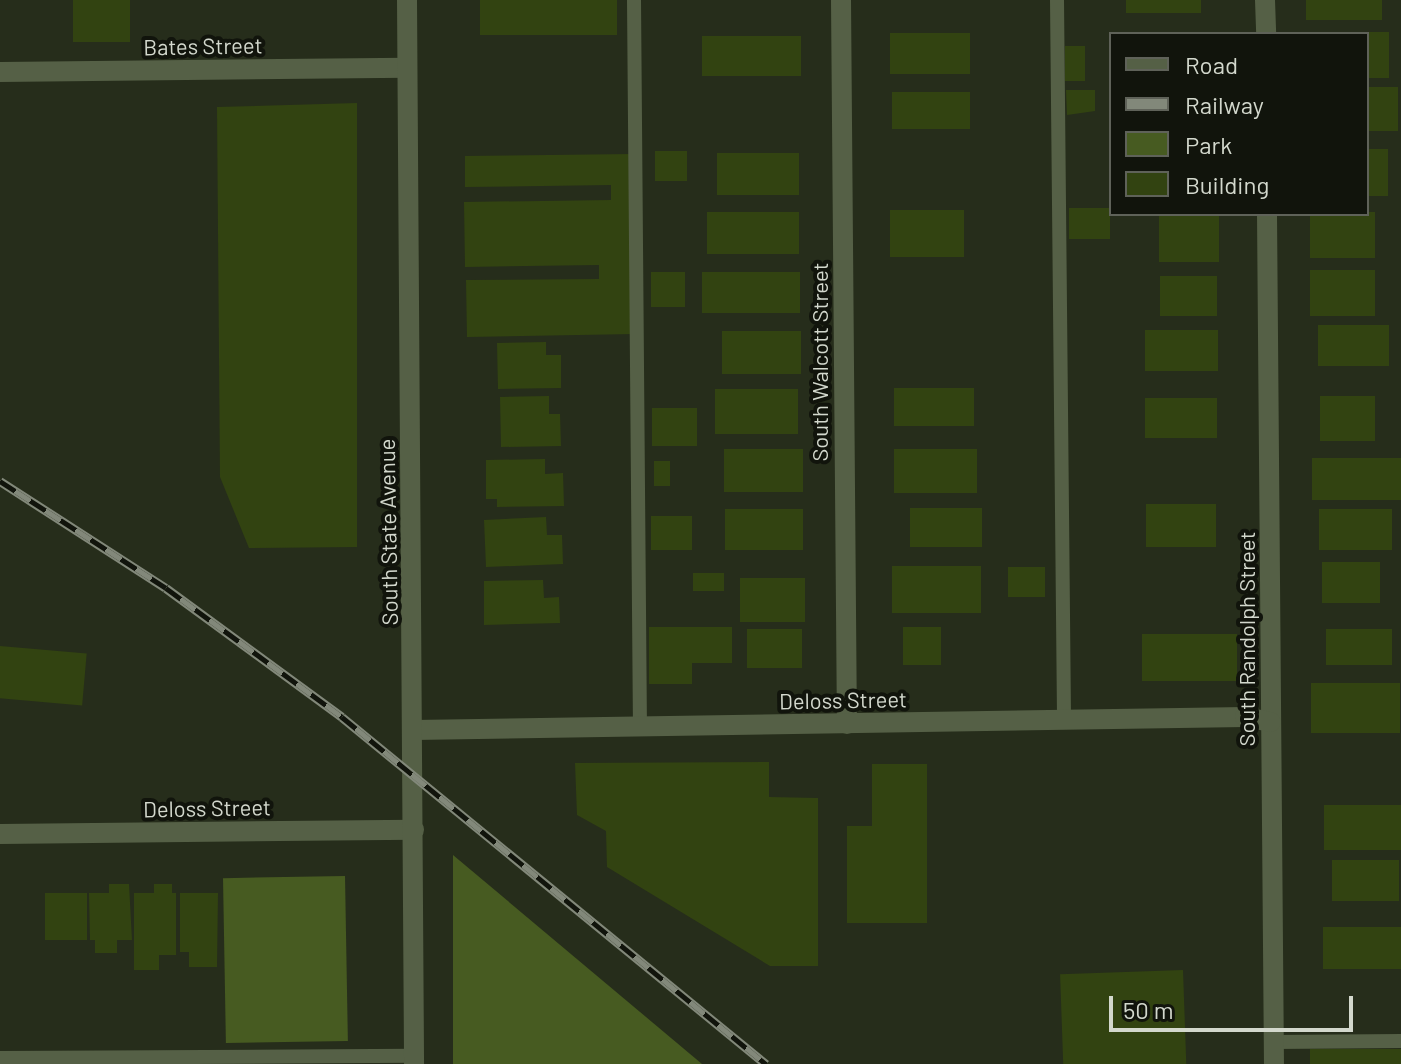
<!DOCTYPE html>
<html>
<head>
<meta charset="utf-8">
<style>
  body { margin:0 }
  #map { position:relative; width:1401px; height:1064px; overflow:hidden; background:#262d1b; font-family:Barlow,sans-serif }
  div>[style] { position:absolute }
  .green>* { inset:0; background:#475b21; transform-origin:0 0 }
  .building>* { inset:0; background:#324311; transform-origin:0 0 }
  .service>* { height:14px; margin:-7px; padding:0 7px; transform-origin:7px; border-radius:7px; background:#556046 }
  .minor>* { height:20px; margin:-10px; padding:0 10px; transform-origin:10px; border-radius:10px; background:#556046 }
  .tertiary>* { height:20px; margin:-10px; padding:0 10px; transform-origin:10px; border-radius:10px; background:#556046 }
  .rail>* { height:9px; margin-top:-4.5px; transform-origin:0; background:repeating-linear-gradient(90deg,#11140c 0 18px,#82887a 0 36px); box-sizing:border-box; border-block:2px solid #82887a }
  span { translate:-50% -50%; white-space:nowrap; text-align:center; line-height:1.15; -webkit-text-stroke:8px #11140c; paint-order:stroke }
  .street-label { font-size:22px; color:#d3d8cd }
  .legend { position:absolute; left:1109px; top:32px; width:260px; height:184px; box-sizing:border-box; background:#11140c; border:2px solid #5f6259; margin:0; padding:10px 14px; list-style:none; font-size:24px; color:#d3d8cd }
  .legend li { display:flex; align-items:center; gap:16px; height:40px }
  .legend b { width:40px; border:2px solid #5f6259 }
  .scale { position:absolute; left:1109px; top:996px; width:244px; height:36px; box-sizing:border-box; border:4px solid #d3d8cd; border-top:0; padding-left:10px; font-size:24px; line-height:28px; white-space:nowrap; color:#d3d8cd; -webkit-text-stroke:6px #11140c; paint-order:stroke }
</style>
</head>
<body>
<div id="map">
  <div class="green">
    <i style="clip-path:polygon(453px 855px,702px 1064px,453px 1064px)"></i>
    <i style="left:345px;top:876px;width:165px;height:122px;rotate:89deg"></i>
  </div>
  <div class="building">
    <i style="left:73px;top:0;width:57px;height:42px"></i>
    <i style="left:480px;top:0;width:137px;height:35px"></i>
    <i style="left:1126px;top:0;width:75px;height:13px"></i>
    <i style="left:1306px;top:0;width:76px;height:20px"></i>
    <i style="left:1367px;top:32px;width:22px;height:46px"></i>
    <i style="left:890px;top:33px;width:80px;height:41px"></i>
    <i style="left:702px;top:36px;width:99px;height:40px"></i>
    <i style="left:1085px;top:46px;width:35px;height:20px;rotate:90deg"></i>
    <i style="left:1367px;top:87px;width:31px;height:44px"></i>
    <i style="clip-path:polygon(1066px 90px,1095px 90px,1095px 111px,1067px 115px)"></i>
    <i style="left:892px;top:92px;width:78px;height:37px"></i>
    <i style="clip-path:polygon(357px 103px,357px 547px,249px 548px,220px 477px,217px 107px)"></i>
    <i style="left:1367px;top:149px;width:21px;height:47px"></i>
    <i style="left:655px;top:151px;width:32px;height:30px"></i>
    <i style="left:717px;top:153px;width:82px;height:42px"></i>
    <i style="clip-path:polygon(632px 154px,635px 334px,467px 337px,466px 280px,599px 279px,599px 265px,465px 267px,464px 202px,611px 200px,611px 185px,465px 187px,465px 156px)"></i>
    <i style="left:1069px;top:208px;width:41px;height:31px"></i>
    <i style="left:890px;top:210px;width:74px;height:47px"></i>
    <i style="left:707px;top:212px;width:92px;height:42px"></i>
    <i style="left:1375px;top:212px;width:46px;height:65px;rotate:90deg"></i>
    <i style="left:1159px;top:214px;width:60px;height:48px"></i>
    <i style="left:1310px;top:270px;width:65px;height:46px"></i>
    <i style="left:651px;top:272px;width:34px;height:35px"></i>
    <i style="left:702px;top:272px;width:98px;height:41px"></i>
    <i style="left:1160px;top:276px;width:57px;height:40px"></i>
    <i style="left:1318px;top:325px;width:71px;height:41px"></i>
    <i style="left:1145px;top:330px;width:73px;height:41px"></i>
    <i style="left:722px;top:331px;width:79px;height:43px"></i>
    <i style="clip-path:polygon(546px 342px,546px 355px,561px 355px,561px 388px,498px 389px,497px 343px)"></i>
    <i style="left:894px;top:388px;width:80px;height:38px"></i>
    <i style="left:715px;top:389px;width:83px;height:45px"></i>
    <i style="clip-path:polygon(549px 396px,549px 414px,560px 414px,561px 446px,501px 447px,500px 397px)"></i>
    <i style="left:1320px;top:396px;width:55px;height:45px"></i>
    <i style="left:1145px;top:398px;width:72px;height:40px"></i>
    <i style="left:652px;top:408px;width:45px;height:38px"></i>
    <i style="left:724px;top:449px;width:79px;height:43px"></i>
    <i style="left:894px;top:449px;width:83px;height:44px"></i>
    <i style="left:1312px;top:458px;width:89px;height:42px"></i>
    <i style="clip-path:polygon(545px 459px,545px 474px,563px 473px,564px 506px,497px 507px,497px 499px,486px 499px,486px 460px)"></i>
    <i style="left:654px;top:461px;width:16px;height:25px"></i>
    <i style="left:1146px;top:504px;width:70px;height:43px"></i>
    <i style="left:910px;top:508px;width:72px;height:39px"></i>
    <i style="left:725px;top:509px;width:78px;height:41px"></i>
    <i style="left:1319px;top:509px;width:73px;height:41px"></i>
    <i style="left:651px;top:516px;width:41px;height:34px"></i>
    <i style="clip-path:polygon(546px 517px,547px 535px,562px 535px,563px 564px,486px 567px,484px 520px)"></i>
    <i style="left:1322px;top:562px;width:58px;height:41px"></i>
    <i style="left:892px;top:566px;width:89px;height:47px"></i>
    <i style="left:1008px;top:567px;width:37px;height:30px"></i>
    <i style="left:724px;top:573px;width:18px;height:31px;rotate:90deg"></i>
    <i style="left:740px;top:578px;width:65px;height:44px"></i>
    <i style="clip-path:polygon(543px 580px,544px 598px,559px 597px,560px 623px,484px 625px,484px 581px)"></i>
    <i style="clip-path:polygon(649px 627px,732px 627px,732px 663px,692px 663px,692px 684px,649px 684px)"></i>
    <i style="left:903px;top:627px;width:38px;height:38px"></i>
    <i style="left:747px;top:629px;width:55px;height:39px"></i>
    <i style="left:1326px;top:629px;width:66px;height:36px"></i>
    <i style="left:1142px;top:634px;width:95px;height:47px"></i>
    <i style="left:0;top:646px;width:87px;height:52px;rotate:5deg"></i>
    <i style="left:1311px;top:683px;width:89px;height:50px"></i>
    <i style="clip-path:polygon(769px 762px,769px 797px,818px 798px,818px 966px,770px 966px,607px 867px,606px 831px,577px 815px,575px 763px)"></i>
    <i style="clip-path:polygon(872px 764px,927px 764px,927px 923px,847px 923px,847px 826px,872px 826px)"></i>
    <i style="left:1324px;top:805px;width:77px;height:45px"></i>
    <i style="left:1332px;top:860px;width:67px;height:41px"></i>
    <i style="clip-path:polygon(109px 884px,129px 884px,132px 940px,117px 940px,117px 953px,95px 953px,95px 940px,90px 940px,89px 893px,109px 893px)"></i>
    <i style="clip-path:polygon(154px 884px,172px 884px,172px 893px,176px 893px,176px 955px,159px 955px,159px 970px,134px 970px,134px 893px,154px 893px)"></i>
    <i style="left:45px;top:893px;width:42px;height:47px"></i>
    <i style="clip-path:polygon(180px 893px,218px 893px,217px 967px,189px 967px,189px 952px,180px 952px)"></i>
    <i style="left:1323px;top:927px;width:78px;height:42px"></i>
    <i style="left:1183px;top:970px;width:94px;height:123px;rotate:88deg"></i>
    <i style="left:1310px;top:1049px;width:91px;height:15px"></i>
  </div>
  <div class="service">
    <i style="left:634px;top:0;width:727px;rotate:89.53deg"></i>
    <i style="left:1057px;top:0;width:720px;rotate:89.44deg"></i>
    <i style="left:1274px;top:1042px;width:127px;rotate:-0.5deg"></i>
    <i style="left:0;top:1058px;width:414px;rotate:-0.3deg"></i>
  </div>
  <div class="minor">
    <i style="left:841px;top:0;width:724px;rotate:89.53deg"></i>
    <i style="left:1265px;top:0;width:34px;rotate:88deg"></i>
    <i style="left:0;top:72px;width:407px;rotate:-0.6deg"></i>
    <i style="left:1267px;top:214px;width:850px;rotate:89.53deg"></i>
    <i style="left:414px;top:730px;width:831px;rotate:-0.9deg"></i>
    <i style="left:1245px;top:717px;width:26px;rotate:11deg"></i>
    <i style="left:0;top:834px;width:414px;rotate:-0.6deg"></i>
  </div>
  <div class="tertiary">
    <i style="left:407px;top:0;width:1064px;rotate:89.62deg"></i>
  </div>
  <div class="rail">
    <i style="left:0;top:481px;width:197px;rotate:32.8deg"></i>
    <i style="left:166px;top:588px;width:218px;rotate:36.2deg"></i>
    <i style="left:342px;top:717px;width:548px;rotate:39.3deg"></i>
  </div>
  <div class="street-label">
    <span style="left:203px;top:46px;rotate:-1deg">Bates Street</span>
    <span style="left:820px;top:362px;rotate:-90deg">South Walcott Street</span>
    <span style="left:388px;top:532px;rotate:-91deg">South State Avenue</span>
    <span style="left:1247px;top:639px;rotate:-90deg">South Randolph Street</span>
    <span style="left:843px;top:700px;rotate:-1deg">Deloss Street</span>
    <span style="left:207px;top:808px;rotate:-1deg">Deloss Street</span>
  </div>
  <ul class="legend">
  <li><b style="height:10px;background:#556046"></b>Road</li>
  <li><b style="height:10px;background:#82887a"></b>Railway</li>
  <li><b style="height:22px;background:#475b21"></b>Park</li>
  <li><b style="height:22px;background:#324311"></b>Building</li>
  </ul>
  <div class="scale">50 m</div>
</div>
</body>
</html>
